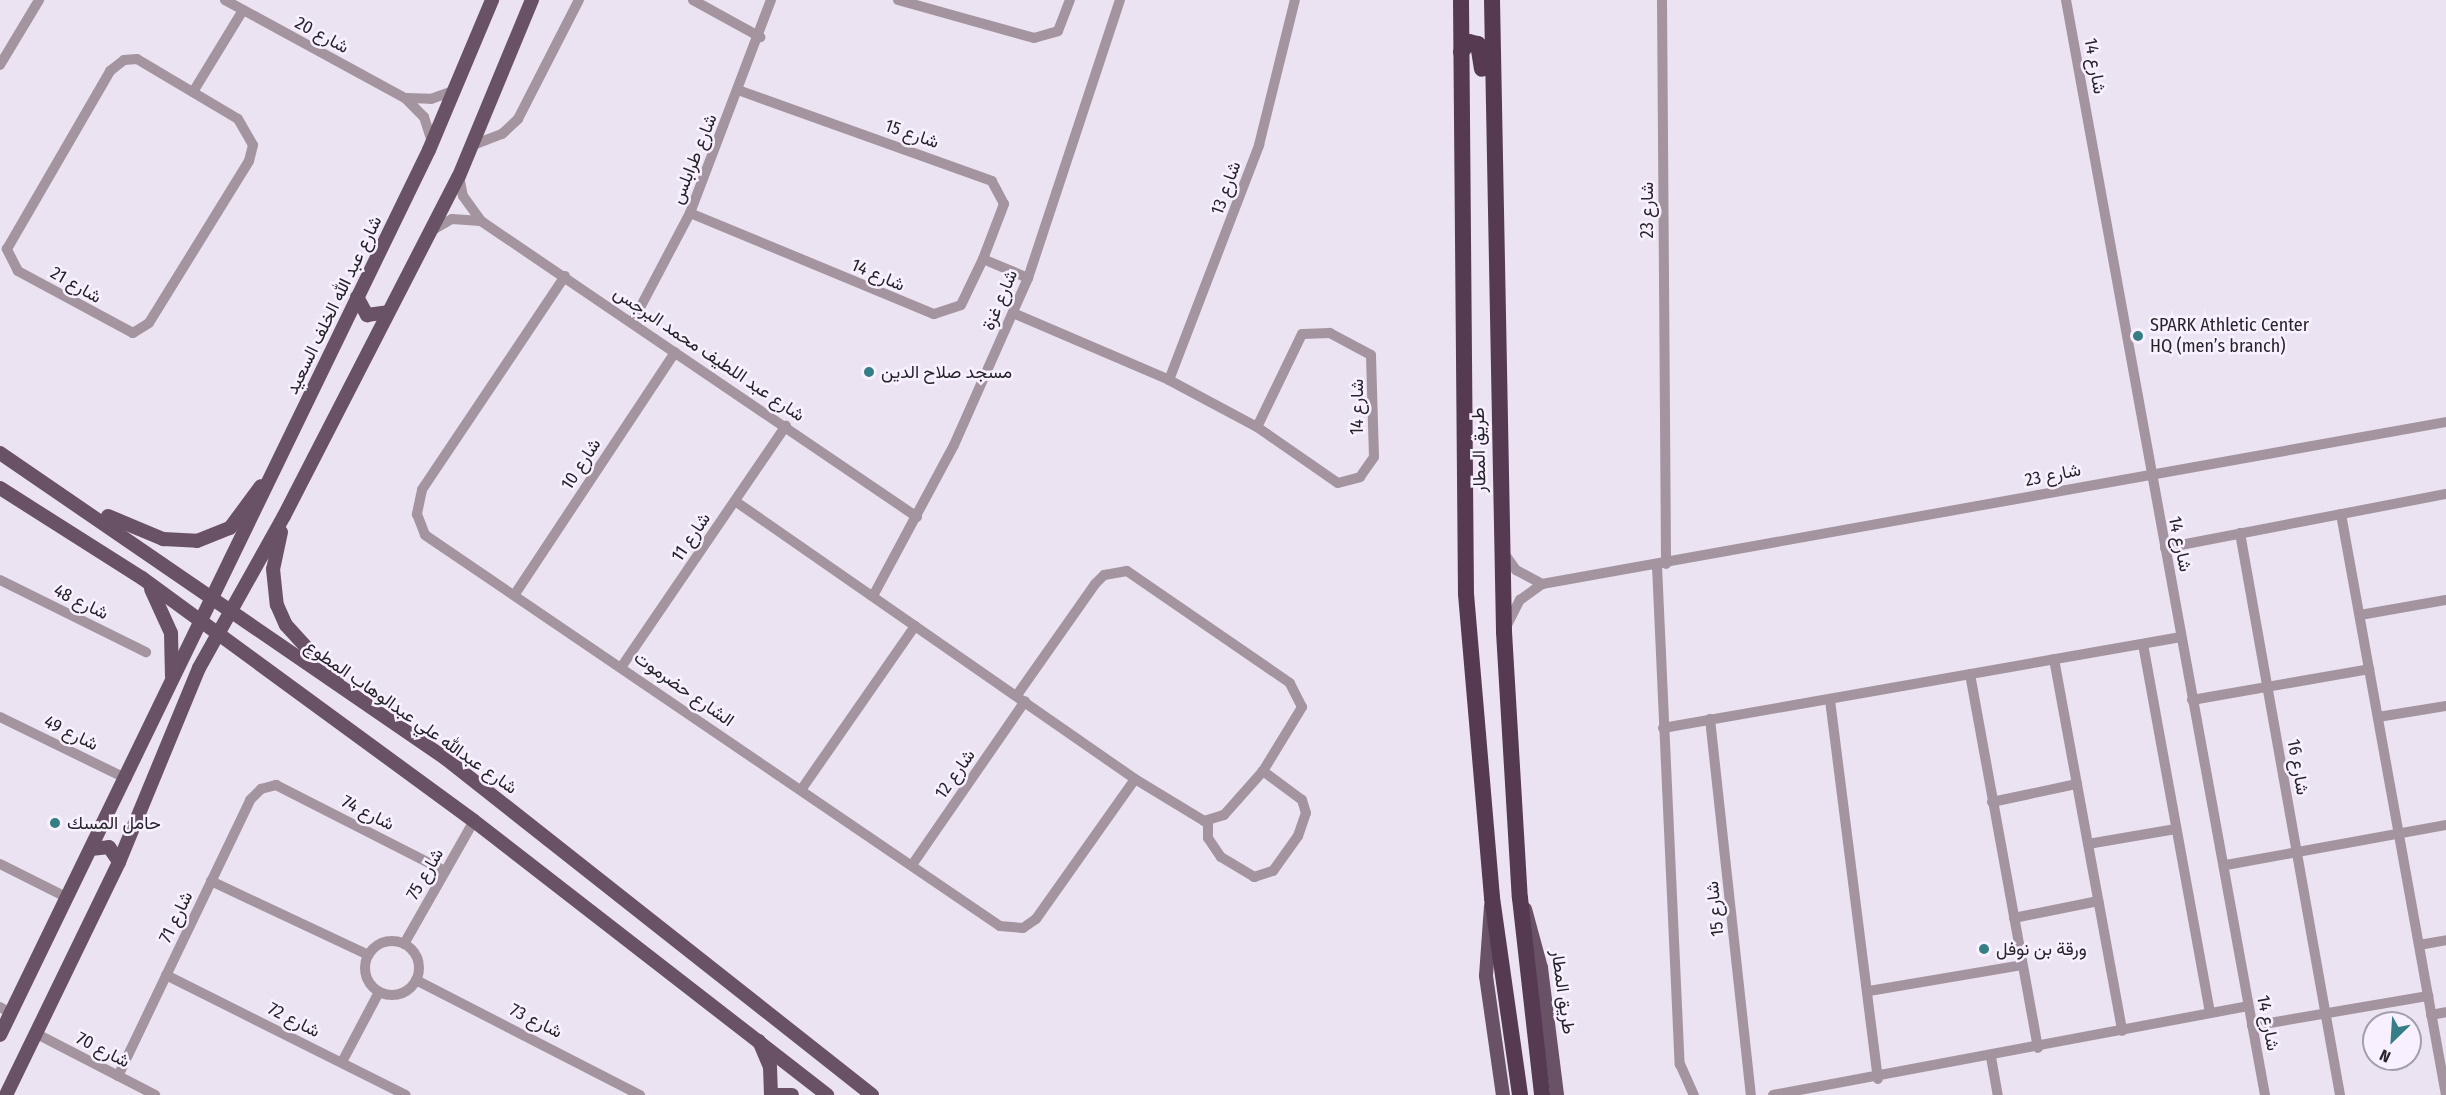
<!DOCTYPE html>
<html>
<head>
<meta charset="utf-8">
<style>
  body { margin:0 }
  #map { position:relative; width:2446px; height:1095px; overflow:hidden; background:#ebe3f1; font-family:"Fira Sans Condensed",Vazirmatn,sans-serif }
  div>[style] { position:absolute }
  .minor>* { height:10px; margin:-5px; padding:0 5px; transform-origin:5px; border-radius:5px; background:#a394a0 }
  .minor>.ring { margin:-5px; padding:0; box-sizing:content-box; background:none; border:10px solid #a394a0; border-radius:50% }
  .major>* { height:14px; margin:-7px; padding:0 7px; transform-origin:7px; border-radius:7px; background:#6a5266 }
  .highway>* { height:16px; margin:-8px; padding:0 8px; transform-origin:8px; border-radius:8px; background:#553a52 }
  .dots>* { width:16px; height:16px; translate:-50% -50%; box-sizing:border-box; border:3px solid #f8f0fe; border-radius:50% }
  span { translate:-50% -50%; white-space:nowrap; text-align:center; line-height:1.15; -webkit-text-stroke:5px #f8f0fe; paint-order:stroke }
  .street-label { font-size:18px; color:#272429 }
  .poi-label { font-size:18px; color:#272429 }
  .left { translate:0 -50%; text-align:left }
  .north { position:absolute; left:2362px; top:1011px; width:60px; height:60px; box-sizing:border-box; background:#f8f0fe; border:2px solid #a49ea9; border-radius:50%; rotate:205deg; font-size:16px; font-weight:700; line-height:24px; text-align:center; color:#272429 }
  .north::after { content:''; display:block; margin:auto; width:21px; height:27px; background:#367e85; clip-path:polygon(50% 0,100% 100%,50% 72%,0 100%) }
</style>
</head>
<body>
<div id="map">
  <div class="minor">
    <i style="left:225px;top:0;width:205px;rotate:28.6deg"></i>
    <i style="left:405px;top:98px;width:27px;rotate:45deg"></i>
    <i style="left:424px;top:117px;width:26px;rotate:72deg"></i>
    <i style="left:693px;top:0;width:77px;rotate:28.9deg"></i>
    <i style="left:898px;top:0;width:141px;rotate:15.6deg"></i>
    <i style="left:1034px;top:38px;width:25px;rotate:-16deg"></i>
    <i style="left:1058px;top:31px;width:33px;rotate:-69deg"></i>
    <i style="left:1662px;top:0;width:564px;rotate:89.59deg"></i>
    <i style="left:2066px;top:0;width:1113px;rotate:79.7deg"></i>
    <i style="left:137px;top:59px;width:117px;rotate:30.7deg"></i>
    <i style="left:238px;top:119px;width:30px;rotate:60deg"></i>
    <i style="left:253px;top:145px;width:16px;rotate:104deg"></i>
    <i style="left:249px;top:161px;width:190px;rotate:121.7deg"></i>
    <i style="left:149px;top:323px;width:19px;rotate:148deg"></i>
    <i style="left:133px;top:333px;width:131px;rotate:-151.7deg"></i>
    <i style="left:18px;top:271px;width:25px;rotate:-117deg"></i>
    <i style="left:7px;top:249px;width:206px;rotate:-59.9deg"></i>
    <i style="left:110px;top:71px;width:18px;rotate:-38deg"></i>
    <i style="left:124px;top:60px;width:13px;rotate:-4deg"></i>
    <i style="left:0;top:65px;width:76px;rotate:-59deg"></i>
    <i style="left:193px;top:92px;width:96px;rotate:-58.6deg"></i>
    <i style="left:407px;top:98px;width:24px;rotate:2deg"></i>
    <i style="left:431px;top:99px;width:27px;rotate:-20deg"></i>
    <i style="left:473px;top:145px;width:31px;rotate:-21deg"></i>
    <i style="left:502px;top:134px;width:22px;rotate:-43deg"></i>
    <i style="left:518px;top:119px;width:134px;rotate:-62.9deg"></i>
    <i style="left:459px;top:176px;width:20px;rotate:79deg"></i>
    <i style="left:463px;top:196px;width:31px;rotate:54deg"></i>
    <i style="left:481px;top:221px;width:527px;rotate:34.17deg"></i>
    <i style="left:690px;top:213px;width:264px;rotate:22.5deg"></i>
    <i style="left:934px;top:314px;width:28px;rotate:-18deg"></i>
    <i style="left:961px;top:305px;width:51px;rotate:-64.4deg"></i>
    <i style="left:983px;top:259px;width:59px;rotate:-69.1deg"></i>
    <i style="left:1004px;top:204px;width:26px;rotate:-118deg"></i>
    <i style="left:992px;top:181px;width:268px;rotate:-160.3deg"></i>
    <i style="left:431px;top:231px;width:24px;rotate:-30deg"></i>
    <i style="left:452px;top:219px;width:29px;rotate:4deg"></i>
    <i style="left:983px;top:259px;width:49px;rotate:22.9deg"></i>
    <i style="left:565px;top:276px;width:257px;rotate:123.8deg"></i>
    <i style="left:422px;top:490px;width:25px;rotate:102deg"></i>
    <i style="left:417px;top:514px;width:22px;rotate:69deg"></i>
    <i style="left:425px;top:535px;width:695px;rotate:34.22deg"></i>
    <i style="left:1000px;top:926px;width:23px;rotate:5deg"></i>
    <i style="left:1023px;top:928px;width:16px;rotate:-35deg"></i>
    <i style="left:1036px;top:919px;width:171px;rotate:-54.7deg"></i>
    <i style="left:1013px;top:313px;width:170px;rotate:23.2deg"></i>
    <i style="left:1169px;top:380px;width:100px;rotate:28.1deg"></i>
    <i style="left:1257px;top:427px;width:98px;rotate:34.7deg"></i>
    <i style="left:1338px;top:483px;width:23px;rotate:-15deg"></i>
    <i style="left:1360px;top:477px;width:24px;rotate:-55deg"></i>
    <i style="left:1374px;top:457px;width:102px;rotate:-91.7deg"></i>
    <i style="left:1371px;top:355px;width:47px;rotate:-151.8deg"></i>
    <i style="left:1330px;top:333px;width:28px;rotate:178deg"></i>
    <i style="left:1302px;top:334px;width:103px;rotate:115.8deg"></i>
    <i style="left:632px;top:323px;width:124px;rotate:-62.2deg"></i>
    <i style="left:690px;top:213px;width:228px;rotate:-69.2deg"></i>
    <i style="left:1169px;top:380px;width:252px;rotate:-69deg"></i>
    <i style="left:1259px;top:145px;width:149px;rotate:-76.1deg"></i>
    <i style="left:735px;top:501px;width:487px;rotate:34.8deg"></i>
    <i style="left:1135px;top:779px;width:81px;rotate:31.3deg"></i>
    <i style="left:1204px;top:821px;width:21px;rotate:-17deg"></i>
    <i style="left:1224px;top:815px;width:59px;rotate:-48.4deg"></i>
    <i style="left:1263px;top:771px;width:75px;rotate:-58.6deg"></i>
    <i style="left:1302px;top:707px;width:27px;rotate:-117deg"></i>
    <i style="left:1290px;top:683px;width:198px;rotate:-145.5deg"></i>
    <i style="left:1127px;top:571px;width:23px;rotate:170deg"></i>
    <i style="left:1104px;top:575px;width:13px;rotate:135deg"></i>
    <i style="left:1095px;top:584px;width:136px;rotate:125.1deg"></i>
    <i style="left:2341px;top:514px;width:590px;rotate:79.76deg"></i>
    <i style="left:2240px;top:533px;width:571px;rotate:79.91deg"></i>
    <i style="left:2165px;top:548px;width:286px;rotate:-10.9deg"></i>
    <i style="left:1504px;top:553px;width:21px;rotate:55deg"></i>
    <i style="left:1516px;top:570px;width:30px;rotate:28deg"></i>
    <i style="left:1657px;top:566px;width:499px;rotate:87.4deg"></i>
    <i style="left:1680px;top:1064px;width:34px;rotate:66deg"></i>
    <i style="left:0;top:580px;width:163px;rotate:26.3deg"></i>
    <i style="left:515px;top:594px;width:290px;rotate:-56.5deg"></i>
    <i style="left:873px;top:596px;width:171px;rotate:-61.8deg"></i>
    <i style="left:954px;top:445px;width:183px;rotate:-66.1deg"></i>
    <i style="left:1028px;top:278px;width:293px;rotate:-71.7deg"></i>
    <i style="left:2360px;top:615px;width:87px;rotate:-9.9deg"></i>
    <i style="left:1505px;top:629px;width:33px;rotate:-63deg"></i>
    <i style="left:1520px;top:600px;width:27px;rotate:-36deg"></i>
    <i style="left:1542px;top:584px;width:918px;rotate:-10.16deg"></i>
    <i style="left:2143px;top:644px;width:375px;rotate:79.7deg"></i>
    <i style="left:2054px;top:659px;width:378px;rotate:79.6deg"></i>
    <i style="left:622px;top:666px;width:291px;rotate:-55.7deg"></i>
    <i style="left:1970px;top:674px;width:380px;rotate:79.7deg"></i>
    <i style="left:1830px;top:700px;width:382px;rotate:82.8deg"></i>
    <i style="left:2192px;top:700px;width:180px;rotate:-9.9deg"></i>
    <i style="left:0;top:717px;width:141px;rotate:26deg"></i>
    <i style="left:2378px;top:717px;width:69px;rotate:-9.2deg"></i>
    <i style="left:1710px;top:719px;width:378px;rotate:83.8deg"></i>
    <i style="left:1663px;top:728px;width:526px;rotate:-9.96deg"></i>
    <i style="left:801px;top:790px;width:200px;rotate:-55.2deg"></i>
    <i style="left:1992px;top:802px;width:87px;rotate:-12deg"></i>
    <i style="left:1208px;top:822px;width:16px;rotate:90deg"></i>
    <i style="left:1208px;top:838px;width:23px;rotate:56deg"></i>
    <i style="left:1221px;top:857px;width:39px;rotate:31deg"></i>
    <i style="left:1254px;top:877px;width:20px;rotate:-18deg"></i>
    <i style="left:1273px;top:871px;width:43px;rotate:-54.5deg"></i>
    <i style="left:1298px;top:836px;width:24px;rotate:-71deg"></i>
    <i style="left:1306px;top:813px;width:14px;rotate:-107deg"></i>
    <i style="left:1302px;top:800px;width:49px;rotate:-143.4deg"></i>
    <i style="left:2088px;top:844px;width:89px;rotate:-9.7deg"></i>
    <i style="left:0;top:864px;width:76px;rotate:26.6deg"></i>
    <i style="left:912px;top:865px;width:199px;rotate:-55.4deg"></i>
    <i style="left:2226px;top:865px;width:224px;rotate:-10.3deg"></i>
    <i style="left:211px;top:881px;width:174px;rotate:25.2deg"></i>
    <i style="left:2014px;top:918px;width:86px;rotate:-11.4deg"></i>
    <i class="ring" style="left:365px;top:941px;width:44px;height:44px"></i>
    <i style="left:404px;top:944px;width:142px;rotate:-60.4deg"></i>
    <i style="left:2419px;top:945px;width:27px;rotate:-10deg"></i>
    <i style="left:166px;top:975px;width:268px;rotate:26.6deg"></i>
    <i style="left:416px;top:980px;width:252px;rotate:27.2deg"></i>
    <i style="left:1869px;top:991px;width:155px;rotate:-9.6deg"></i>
    <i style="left:0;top:1007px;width:13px;rotate:29deg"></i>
    <i style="left:2431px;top:1015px;width:15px;rotate:-11deg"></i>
    <i style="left:2252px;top:1026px;width:179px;rotate:-9.7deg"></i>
    <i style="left:37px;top:1034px;width:133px;rotate:27.3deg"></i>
    <i style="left:1991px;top:1057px;width:39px;rotate:80deg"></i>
    <i style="left:342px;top:1062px;width:79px;rotate:-62.1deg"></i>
    <i style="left:118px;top:1076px;width:306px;rotate:-64.4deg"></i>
    <i style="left:250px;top:800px;width:16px;rotate:-45deg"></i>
    <i style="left:261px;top:789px;width:16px;rotate:-15deg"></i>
    <i style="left:276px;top:785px;width:190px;rotate:27deg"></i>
    <i style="left:1773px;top:1095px;width:483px;rotate:-10.6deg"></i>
  </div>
  <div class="major">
    <i style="left:357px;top:297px;width:21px;rotate:61deg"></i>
    <i style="left:367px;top:315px;width:21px;rotate:-8deg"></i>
    <i style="left:0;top:453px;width:539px;rotate:34.43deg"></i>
    <i style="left:445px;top:758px;width:544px;rotate:38.28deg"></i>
    <i style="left:0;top:488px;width:168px;rotate:32.4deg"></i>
    <i style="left:142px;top:578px;width:411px;rotate:36.2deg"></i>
    <i style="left:474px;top:821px;width:447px;rotate:37.8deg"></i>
    <i style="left:108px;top:516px;width:60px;rotate:22.7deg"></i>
    <i style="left:163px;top:539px;width:34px;rotate:3deg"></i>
    <i style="left:197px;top:541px;width:35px;rotate:-22deg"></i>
    <i style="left:230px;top:528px;width:52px;rotate:-53.6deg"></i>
    <i style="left:281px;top:532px;width:38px;rotate:102deg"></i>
    <i style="left:273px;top:569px;width:36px;rotate:84deg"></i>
    <i style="left:277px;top:605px;width:22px;rotate:66deg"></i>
    <i style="left:286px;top:625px;width:76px;rotate:47.7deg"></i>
    <i style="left:151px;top:589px;width:48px;rotate:65.6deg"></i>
    <i style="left:171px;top:633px;width:43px;rotate:88.7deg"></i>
    <i style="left:91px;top:849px;width:18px;rotate:-6deg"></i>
    <i style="left:109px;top:847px;width:18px;rotate:56deg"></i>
    <i style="left:1491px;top:906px;width:70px;rotate:94.1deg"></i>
    <i style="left:1486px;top:976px;width:120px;rotate:81.9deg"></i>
    <i style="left:1525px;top:909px;width:61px;rotate:74.8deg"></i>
    <i style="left:1541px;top:968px;width:128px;rotate:82.8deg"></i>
    <i style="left:0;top:1035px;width:983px;rotate:-64.14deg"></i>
    <i style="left:429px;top:150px;width:163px;rotate:-67.2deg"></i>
    <i style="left:759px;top:1041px;width:28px;rotate:67deg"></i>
    <i style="left:770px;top:1067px;width:28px;rotate:88deg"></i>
    <i style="left:6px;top:1095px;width:259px;rotate:-64.1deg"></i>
    <i style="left:119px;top:862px;width:210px;rotate:-67.6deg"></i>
    <i style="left:199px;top:668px;width:174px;rotate:-60.8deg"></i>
    <i style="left:284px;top:516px;width:382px;rotate:-62.8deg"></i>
    <i style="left:459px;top:176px;width:191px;rotate:-67.5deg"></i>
    <i style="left:777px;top:1095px;width:15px"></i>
  </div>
  <div class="highway">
    <i style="left:1461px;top:0;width:594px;rotate:89.52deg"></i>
    <i style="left:1466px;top:594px;width:305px;rotate:85.1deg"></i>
    <i style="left:1492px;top:898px;width:199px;rotate:81.9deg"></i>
    <i style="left:1492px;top:0;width:632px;rotate:88.91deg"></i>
    <i style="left:1504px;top:632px;width:266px;rotate:86.6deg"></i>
    <i style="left:1520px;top:898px;width:198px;rotate:83.6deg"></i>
    <i style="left:1461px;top:52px;width:13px;rotate:-51deg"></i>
    <i style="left:1469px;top:42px;width:9px;rotate:13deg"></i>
    <i style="left:1478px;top:44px;width:25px;rotate:81deg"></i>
  </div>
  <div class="dots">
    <i style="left:2138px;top:336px;background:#367e85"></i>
    <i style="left:869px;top:372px;background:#367e85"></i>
    <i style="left:55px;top:823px;background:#367e85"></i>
    <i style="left:1984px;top:949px;background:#367e85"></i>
  </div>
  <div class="street-label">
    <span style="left:322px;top:35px;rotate:28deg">شارع 20</span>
    <span style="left:2095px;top:66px;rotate:80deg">شارع 14</span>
    <span style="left:912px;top:134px;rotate:19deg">شارع 15</span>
    <span style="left:694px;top:159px;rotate:-68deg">شارع طرابلس</span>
    <span style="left:1226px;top:188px;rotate:-70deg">شارع 13</span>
    <span style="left:1647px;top:210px;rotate:-90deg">شارع 23</span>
    <span style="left:878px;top:275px;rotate:23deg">شارع 14</span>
    <span style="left:76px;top:285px;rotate:30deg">شارع 21</span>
    <span style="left:1000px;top:300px;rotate:-67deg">شارع غزة</span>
    <span style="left:334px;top:305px;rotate:-64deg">شارع عبد الله الخلف السعيد</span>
    <span style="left:709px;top:354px;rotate:34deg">شارع عبد اللطيف محمد البرجس</span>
    <span style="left:1357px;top:407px;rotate:-90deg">شارع 14</span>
    <span style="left:1479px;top:450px;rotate:-91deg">طريق المطار</span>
    <span style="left:581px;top:464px;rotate:-57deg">شارع 10</span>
    <span style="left:2053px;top:475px;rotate:-11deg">شارع 23</span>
    <span style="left:691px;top:537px;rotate:-56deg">شارع 11</span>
    <span style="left:2180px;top:544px;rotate:78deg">شارع 14</span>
    <span style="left:81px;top:602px;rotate:26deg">شارع 48</span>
    <span style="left:684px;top:689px;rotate:35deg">الشارع حضرموت</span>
    <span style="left:411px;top:717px;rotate:35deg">شارع عبدالله علي عبدالوهاب المطوع</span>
    <span style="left:71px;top:733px;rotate:26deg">شارع 49</span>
    <span style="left:2298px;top:767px;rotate:80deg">شارع 16</span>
    <span style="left:955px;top:774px;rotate:-55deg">شارع 12</span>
    <span style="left:368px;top:813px;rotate:27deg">شارع 74</span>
    <span style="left:425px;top:874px;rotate:-60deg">شارع 75</span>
    <span style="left:1715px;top:909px;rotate:-96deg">شارع 15</span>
    <span style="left:176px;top:917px;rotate:-64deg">شارع 71</span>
    <span style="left:1563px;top:992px;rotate:82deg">طريق المطار</span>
    <span style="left:294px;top:1020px;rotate:27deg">شارع 72</span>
    <span style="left:536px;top:1021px;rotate:26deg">شارع 73</span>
    <span style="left:2268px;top:1023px;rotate:79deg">شارع 14</span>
    <span style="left:103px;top:1050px;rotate:27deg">شارع 70</span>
  </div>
  <div class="poi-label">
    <span class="left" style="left:2150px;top:336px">SPARK Athletic Center<br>HQ (men’s branch)</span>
    <span class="left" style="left:881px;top:372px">مسجد صلاح الدين</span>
    <span class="left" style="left:67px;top:823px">حامل المسك</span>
    <span class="left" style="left:1996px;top:949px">ورقة بن نوفل</span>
  </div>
  <div class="north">N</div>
</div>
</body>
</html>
